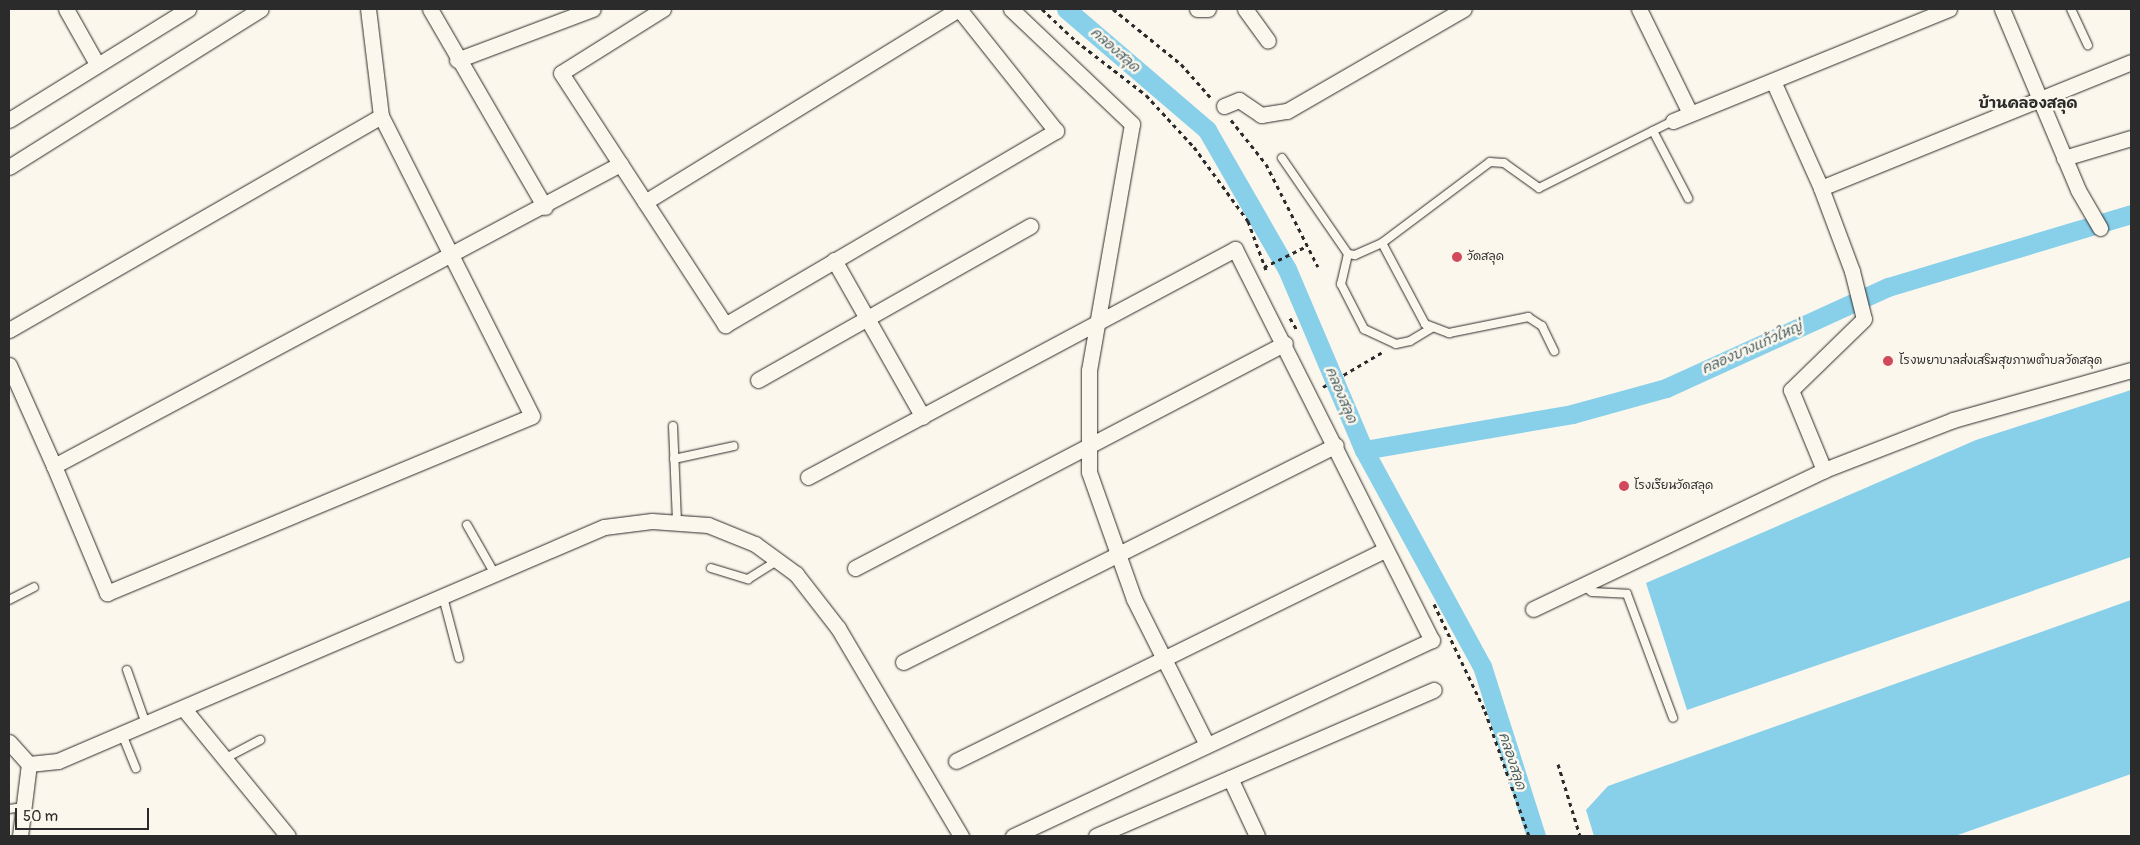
<!DOCTYPE html>
<html>
<head>
<meta charset="utf-8">
<style>
  body { margin:0 }
  #map { position:relative; width:2140px; height:845px; overflow:hidden; background:#fbf7ec; font-family:Pangolin,"Playpen Sans Thai",sans-serif }
  div>[style] { position:absolute }
  .water>* { inset:0; background:#88d0ea }
  .canal>* { height:19px; margin:-9.5px; padding:0 9.5px; transform-origin:9.5px; border-radius:9.5px; background:#88d0ea }
  .path>* { height:3px; margin-top:-1.5px; transform-origin:0; background:repeating-linear-gradient(90deg,#2b2b2b 0 4px,transparent 0 8px) }
  .roads { filter:drop-shadow(0 0 1px #2b2b2b) drop-shadow(0 0 1px #2b2b2b) }
  .lane>* { height:8px; margin:-4px; padding:0 4px; transform-origin:4px; border-radius:4px; background:#fbf7ec }
  .street>* { height:15px; margin:-7.5px; padding:0 7.5px; transform-origin:7.5px; border-radius:7.5px; background:#fbf7ec }
  .dots>* { width:14px; height:14px; translate:-50% -50%; box-sizing:border-box; border:2px solid #fbf7ec; border-radius:50% }
  span { translate:-50% -50%; white-space:nowrap; text-align:center; line-height:1.15; -webkit-text-stroke:5px #fbf7ec; paint-order:stroke }
  .poi-label { font-size:12px; color:#2b2b2b }
  .left { translate:0 -50%; text-align:left }
  .water-label { font-size:14px; color:#475d64; font-style:italic }
  .quarter-label { font-size:15px; color:#2b2b2b; font-weight:700 }
  .frame { position:absolute; inset:0; border:10px solid #2b2b2b; pointer-events:none }
  .scale { position:absolute; left:15px; top:808px; width:134px; height:22px; box-sizing:border-box; border:2px solid #2b2b2b; border-top:0; padding-left:6px; font-size:15px; line-height:18px; white-space:nowrap; color:#2b2b2b; -webkit-text-stroke:4px #fbf7ec; paint-order:stroke }
</style>
</head>
<body>
<div id="map">
  <div class="water">
    <i style="clip-path:polygon(2131px 390px,2131px 557px,1687px 710px,1646px 583px,1976px 440px)"></i>
    <i style="clip-path:polygon(2131px 600px,2131px 774px,1955px 836px,1594px 836px,1586px 810px,1608px 786px)"></i>
  </div>
  <div class="canal">
    <i style="left:1066px;top:9px;width:186px;rotate:40.6deg"></i>
    <i style="left:1207px;top:130px;width:160px;rotate:60.1deg"></i>
    <i style="left:1287px;top:269px;width:197px;rotate:67deg"></i>
    <i style="left:1364px;top:450px;width:246px;rotate:61.4deg"></i>
    <i style="left:1482px;top:666px;width:178px;rotate:72.4deg"></i>
    <i style="left:1364px;top:450px;width:211px;rotate:-9.8deg"></i>
    <i style="left:1572px;top:414px;width:98px;rotate:-15.5deg"></i>
    <i style="left:1666px;top:388px;width:244px;rotate:-24.5deg"></i>
    <i style="left:1888px;top:287px;width:254px;rotate:-16.7deg"></i>
  </div>
  <div class="path">
    <i style="left:1042px;top:9px;width:47px;rotate:43.3deg"></i>
    <i style="left:1076px;top:41px;width:88px;rotate:37.6deg"></i>
    <i style="left:1146px;top:95px;width:71px;rotate:47.3deg"></i>
    <i style="left:1194px;top:147px;width:92px;rotate:53.9deg"></i>
    <i style="left:1248px;top:221px;width:52px;rotate:69.8deg"></i>
    <i style="left:1113px;top:9px;width:87px;rotate:39deg"></i>
    <i style="left:1181px;top:64px;width:47px;rotate:48.5deg"></i>
    <i style="left:1231px;top:120px;width:56px;rotate:51.5deg"></i>
    <i style="left:1266px;top:164px;width:115px;rotate:63.2deg"></i>
    <i style="left:1264px;top:267px;width:48px;rotate:-26deg"></i>
    <i style="left:1290px;top:318px;width:16px;rotate:60deg"></i>
    <i style="left:1323px;top:387px;width:71px;rotate:-30.5deg"></i>
    <i style="left:1434px;top:604px;width:119px;rotate:64.5deg"></i>
    <i style="left:1485px;top:711px;width:133px;rotate:70.6deg"></i>
    <i style="left:1558px;top:764px;width:75px;rotate:73deg"></i>
  </div>
  <div class="roads">
    <div class="lane">
      <i style="left:2071px;top:9px;width:40px;rotate:65deg"></i>
      <i style="left:1653px;top:131px;width:76px;rotate:62.4deg"></i>
      <i style="left:1282px;top:158px;width:116px;rotate:55.5deg"></i>
      <i style="left:1348px;top:254px;width:7px;rotate:8deg"></i>
      <i style="left:1355px;top:255px;width:30px;rotate:-24deg"></i>
      <i style="left:1382px;top:243px;width:135px;rotate:-36.9deg"></i>
      <i style="left:1490px;top:162px;width:14px;rotate:4deg"></i>
      <i style="left:1504px;top:163px;width:43px;rotate:35.5deg"></i>
      <i style="left:1539px;top:188px;width:150px;rotate:-26.6deg"></i>
      <i style="left:1382px;top:243px;width:92px;rotate:62deg"></i>
      <i style="left:1425px;top:324px;width:26px;rotate:21deg"></i>
      <i style="left:1449px;top:333px;width:81px;rotate:-11.4deg"></i>
      <i style="left:1528px;top:317px;width:17px;rotate:33deg"></i>
      <i style="left:1542px;top:326px;width:28px;rotate:64deg"></i>
      <i style="left:1348px;top:254px;width:31px;rotate:103deg"></i>
      <i style="left:1341px;top:284px;width:51px;rotate:62.9deg"></i>
      <i style="left:1364px;top:329px;width:35px;rotate:25deg"></i>
      <i style="left:1396px;top:344px;width:14px;rotate:-12deg"></i>
      <i style="left:1410px;top:341px;width:26px;rotate:-31deg"></i>
      <i style="left:673px;top:426px;width:97px;rotate:87.6deg"></i>
      <i style="left:674px;top:459px;width:61px;rotate:-12.2deg"></i>
      <i style="left:467px;top:525px;width:56px;rotate:60.3deg"></i>
      <i style="left:711px;top:568px;width:39px;rotate:17deg"></i>
      <i style="left:748px;top:579px;width:36px;rotate:-32deg"></i>
      <i style="left:1583px;top:585px;width:11px;rotate:38deg"></i>
      <i style="left:1592px;top:592px;width:35px;rotate:3deg"></i>
      <i style="left:1627px;top:594px;width:132px;rotate:69.6deg"></i>
      <i style="left:443px;top:597px;width:63px;rotate:75.3deg"></i>
      <i style="left:9px;top:600px;width:28px;rotate:-27deg"></i>
      <i style="left:127px;top:670px;width:57px;rotate:70.6deg"></i>
      <i style="left:122px;top:734px;width:37px;rotate:68deg"></i>
      <i style="left:224px;top:759px;width:41px;rotate:-27.8deg"></i>
      <i style="left:9px;top:809px;width:15px;rotate:-8deg"></i>
    </div>
    <div class="street">
      <i style="left:66px;top:9px;width:63px;rotate:60.6deg"></i>
      <i style="left:430px;top:9px;width:229px;rotate:59.9deg"></i>
      <i style="left:663px;top:9px;width:120px;rotate:147.9deg"></i>
      <i style="left:561px;top:73px;width:301px;rotate:56.9deg"></i>
      <i style="left:725px;top:325px;width:384px;rotate:-30.4deg"></i>
      <i style="left:1056px;top:131px;width:156px;rotate:-128.5deg"></i>
      <i style="left:1011px;top:9px;width:167px;rotate:43.5deg"></i>
      <i style="left:1132px;top:124px;width:250px;rotate:99.9deg"></i>
      <i style="left:1089px;top:370px;width:102px;rotate:90deg"></i>
      <i style="left:1089px;top:472px;width:135px;rotate:70.5deg"></i>
      <i style="left:1134px;top:599px;width:163px;rotate:63.4deg"></i>
      <i style="left:1197px;top:9px;width:11px"></i>
      <i style="left:1245px;top:9px;width:39px;rotate:54deg"></i>
      <i style="left:1639px;top:9px;width:116px;rotate:63.9deg"></i>
      <i style="left:2002px;top:9px;width:196px;rotate:67.2deg"></i>
      <i style="left:2078px;top:190px;width:44px;rotate:59.9deg"></i>
      <i style="left:457px;top:60px;width:145px;rotate:-20.6deg"></i>
      <i style="left:1773px;top:81px;width:117px;rotate:65.8deg"></i>
      <i style="left:1821px;top:188px;width:89px;rotate:69.5deg"></i>
      <i style="left:1852px;top:271px;width:49px;rotate:76deg"></i>
      <i style="left:1864px;top:319px;width:102px;rotate:135.8deg"></i>
      <i style="left:1791px;top:390px;width:87px;rotate:67.6deg"></i>
      <i style="left:1224px;top:106px;width:16px;rotate:-22deg"></i>
      <i style="left:1239px;top:100px;width:27px;rotate:34deg"></i>
      <i style="left:1261px;top:115px;width:26px;rotate:-9deg"></i>
      <i style="left:1287px;top:111px;width:204px;rotate:-30deg"></i>
      <i style="left:9px;top:120px;width:211px;rotate:-31.8deg"></i>
      <i style="left:1673px;top:121px;width:298px;rotate:-22.1deg"></i>
      <i style="left:2064px;top:158px;width:70px;rotate:-16.6deg"></i>
      <i style="left:9px;top:167px;width:297px;rotate:-32.1deg"></i>
      <i style="left:1821px;top:188px;width:335px;rotate:-22.1deg"></i>
      <i style="left:645px;top:202px;width:369px;rotate:-31.6deg"></i>
      <i style="left:834px;top:260px;width:180px;rotate:60.5deg"></i>
      <i style="left:9px;top:330px;width:429px;rotate:-29.9deg"></i>
      <i style="left:9px;top:365px;width:111px;rotate:66deg"></i>
      <i style="left:54px;top:466px;width:642px;rotate:-28.08deg"></i>
      <i style="left:758px;top:380px;width:313px;rotate:-29.5deg"></i>
      <i style="left:54px;top:466px;width:138px;rotate:67.3deg"></i>
      <i style="left:107px;top:593px;width:460px;rotate:-22.6deg"></i>
      <i style="left:532px;top:416px;width:336px;rotate:-116.7deg"></i>
      <i style="left:381px;top:116px;width:108px;rotate:-96.9deg"></i>
      <i style="left:808px;top:477px;width:484px;rotate:-28.1deg"></i>
      <i style="left:1235px;top:249px;width:438px;rotate:63.3deg"></i>
      <i style="left:1432px;top:640px;width:463px;rotate:154.9deg"></i>
      <i style="left:855px;top:568px;width:485px;rotate:-27.6deg"></i>
      <i style="left:1533px;top:609px;width:322px;rotate:-25.5deg"></i>
      <i style="left:1824px;top:470px;width:138px;rotate:-21.2deg"></i>
      <i style="left:1953px;top:420px;width:185px;rotate:-15.7deg"></i>
      <i style="left:903px;top:662px;width:484px;rotate:-26.6deg"></i>
      <i style="left:184px;top:709px;width:164px;rotate:50.7deg"></i>
      <i style="left:9px;top:742px;width:30px;rotate:48deg"></i>
      <i style="left:29px;top:764px;width:29px;rotate:-6deg"></i>
      <i style="left:58px;top:761px;width:594px;rotate:-23.2deg"></i>
      <i style="left:604px;top:527px;width:48px;rotate:-7.1deg"></i>
      <i style="left:652px;top:521px;width:56px;rotate:4.1deg"></i>
      <i style="left:708px;top:525px;width:51px;rotate:22deg"></i>
      <i style="left:755px;top:544px;width:51px;rotate:36.2deg"></i>
      <i style="left:796px;top:574px;width:68px;rotate:52.1deg"></i>
      <i style="left:838px;top:628px;width:242px;rotate:59.4deg"></i>
      <i style="left:956px;top:761px;width:477px;rotate:-26.2deg"></i>
      <i style="left:1230px;top:778px;width:64px;rotate:65deg"></i>
      <i style="left:20px;top:836px;width:73px;rotate:-82.9deg"></i>
      <i style="left:1096px;top:836px;width:368px;rotate:-23.4deg"></i>
    </div>
  </div>
  <div class="dots">
    <i style="left:1457px;top:257px;background:#d1495b"></i>
    <i style="left:1888px;top:361px;background:#d1495b"></i>
    <i style="left:1624px;top:486px;background:#d1495b"></i>
  </div>
  <div class="poi-label">
    <span class="left" style="left:1467px;top:257px">วัดสลุด</span>
    <span class="left" style="left:1899px;top:361px">โรงพยาบาลส่งเสริมสุขภาพตำบลวัดสลุด</span>
    <span class="left" style="left:1634px;top:486px">โรงเรียนวัดสลุด</span>
  </div>
  <div class="water-label">
    <span style="left:1115px;top:50px;rotate:41deg">คลองสลุด</span>
    <span style="left:1752px;top:348px;rotate:-24deg">คลองบางแก้วใหญ่</span>
    <span style="left:1341px;top:395px;rotate:67deg">คลองสลุด</span>
    <span style="left:1512px;top:761px;rotate:72deg">คลองสลุด</span>
  </div>
  <div class="quarter-label">
    <span style="left:2028px;top:104px">บ้านคลองสลุด</span>
  </div>
  <div class="frame"></div>
  <div class="scale">50 m</div>
</div>
</body>
</html>
